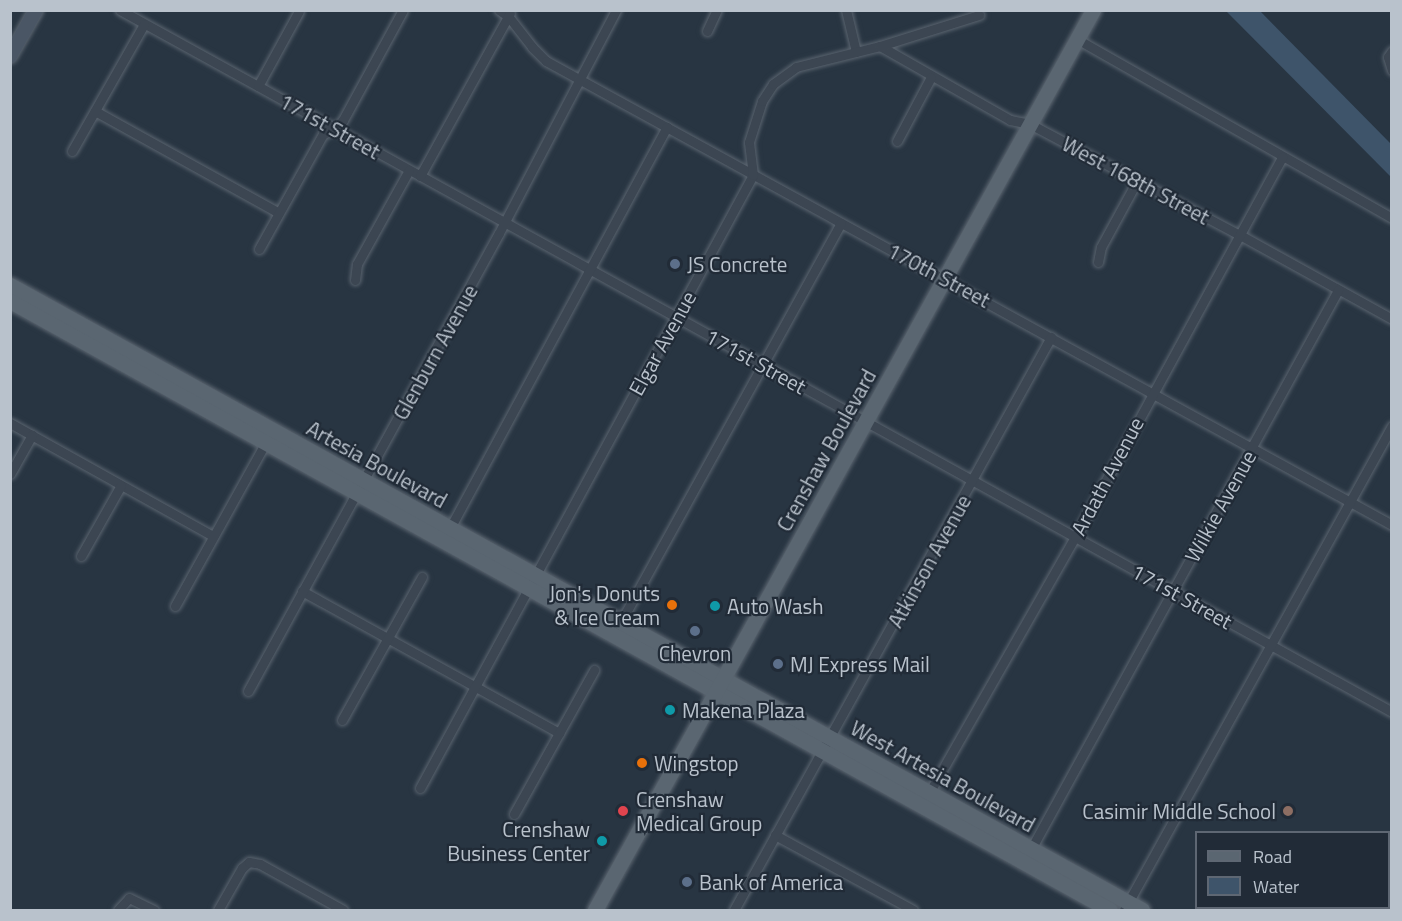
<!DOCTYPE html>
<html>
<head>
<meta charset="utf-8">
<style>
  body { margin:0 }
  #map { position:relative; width:1402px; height:921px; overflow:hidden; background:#283542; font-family:"Titillium Web",sans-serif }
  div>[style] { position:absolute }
  .water>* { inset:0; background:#3e546a }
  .roads { filter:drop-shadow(0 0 2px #5a646f) drop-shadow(0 0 2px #5a646f) }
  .street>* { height:9px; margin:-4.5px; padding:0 4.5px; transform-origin:4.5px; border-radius:4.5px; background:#3c4652 }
  .secondary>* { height:14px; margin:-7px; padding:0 7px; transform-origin:7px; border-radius:7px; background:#4a5665 }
  .primary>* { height:15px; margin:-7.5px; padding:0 7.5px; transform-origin:7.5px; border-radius:7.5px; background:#5a6671 }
  .dots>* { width:16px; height:16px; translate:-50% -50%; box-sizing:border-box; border:3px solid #212b37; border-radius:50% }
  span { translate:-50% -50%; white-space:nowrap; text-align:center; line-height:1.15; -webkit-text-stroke:4.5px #212b37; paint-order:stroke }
  .street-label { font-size:21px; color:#b9c2cc }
  .poi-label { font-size:21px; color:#b9c2cc }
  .left { translate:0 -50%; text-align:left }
  .right { translate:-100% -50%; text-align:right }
  .frame { position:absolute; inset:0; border:12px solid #b9c2cc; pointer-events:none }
  .legend { position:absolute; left:1195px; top:831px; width:195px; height:78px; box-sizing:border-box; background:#212b37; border:2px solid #5e6773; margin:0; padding:8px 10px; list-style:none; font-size:18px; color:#b9c2cc }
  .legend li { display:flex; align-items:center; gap:12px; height:30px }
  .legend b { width:30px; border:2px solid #5e6773 }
</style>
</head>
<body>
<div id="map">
  <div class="water">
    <i style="clip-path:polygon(1226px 11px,1260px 11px,1391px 144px,1391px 177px)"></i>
  </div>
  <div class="roads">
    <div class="street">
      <i style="left:120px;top:10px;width:1453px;rotate:28.89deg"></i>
      <i style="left:499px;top:10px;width:11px;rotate:34deg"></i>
      <i style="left:508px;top:16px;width:39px;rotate:52deg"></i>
      <i style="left:532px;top:47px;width:20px;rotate:45deg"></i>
      <i style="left:546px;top:61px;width:965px;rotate:28.74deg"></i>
      <i style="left:846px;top:10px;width:43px;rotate:76.6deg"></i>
      <i style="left:707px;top:31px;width:23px;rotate:-65deg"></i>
      <i style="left:1077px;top:39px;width:362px;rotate:29.6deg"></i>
      <i style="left:880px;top:46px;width:150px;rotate:29.6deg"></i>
      <i style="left:1010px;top:120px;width:20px;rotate:11deg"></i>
      <i style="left:1030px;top:124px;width:238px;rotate:27.9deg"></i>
      <i style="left:1240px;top:235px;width:174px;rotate:28.9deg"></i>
      <i style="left:1392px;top:51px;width:7px;rotate:124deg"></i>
      <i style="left:1388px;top:57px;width:14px;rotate:73deg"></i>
      <i style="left:258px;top:86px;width:85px;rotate:-61.3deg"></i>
      <i style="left:95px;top:111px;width:210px;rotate:29deg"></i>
      <i style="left:897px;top:141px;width:72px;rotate:-62deg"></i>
      <i style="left:72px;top:151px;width:146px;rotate:-60.4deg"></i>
      <i style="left:420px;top:176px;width:186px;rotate:-61.1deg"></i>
      <i style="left:259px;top:249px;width:132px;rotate:-60.9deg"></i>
      <i style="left:323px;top:134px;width:13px;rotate:-23deg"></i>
      <i style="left:335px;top:129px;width:12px;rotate:-48deg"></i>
      <i style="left:343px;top:120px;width:125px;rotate:-61.4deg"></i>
      <i style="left:1098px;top:262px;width:15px;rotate:-79deg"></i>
      <i style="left:1101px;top:247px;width:75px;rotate:-61.4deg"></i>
      <i style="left:355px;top:280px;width:16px;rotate:-83deg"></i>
      <i style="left:357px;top:264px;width:107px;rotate:-61deg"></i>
      <i style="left:10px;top:423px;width:232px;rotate:29.1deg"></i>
      <i style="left:10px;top:474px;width:45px;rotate:-60.6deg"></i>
      <i style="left:450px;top:528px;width:456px;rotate:-61.6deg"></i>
      <i style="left:81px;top:556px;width:81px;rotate:-60.6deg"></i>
      <i style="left:302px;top:591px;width:294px;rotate:28.9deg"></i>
      <i style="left:175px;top:606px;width:188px;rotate:-61deg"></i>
      <i style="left:619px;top:625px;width:459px;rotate:-61.1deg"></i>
      <i style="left:248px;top:691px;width:522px;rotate:-61.28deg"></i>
      <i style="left:499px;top:233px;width:252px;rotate:-62.3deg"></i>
      <i style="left:342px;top:720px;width:164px;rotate:-60.8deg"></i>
      <i style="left:420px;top:788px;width:698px;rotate:-61.49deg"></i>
      <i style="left:753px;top:175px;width:33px;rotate:-97deg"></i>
      <i style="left:749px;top:142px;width:43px;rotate:-72.4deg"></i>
      <i style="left:762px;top:101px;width:20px;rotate:-57deg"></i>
      <i style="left:773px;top:84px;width:29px;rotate:-36deg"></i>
      <i style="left:796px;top:67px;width:87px;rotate:-14deg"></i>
      <i style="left:880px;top:46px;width:104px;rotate:-17.4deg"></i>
      <i style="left:929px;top:793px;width:295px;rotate:-60.3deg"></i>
      <i style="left:1075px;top:537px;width:433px;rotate:-61.4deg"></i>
      <i style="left:514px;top:814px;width:165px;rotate:-60.9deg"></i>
      <i style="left:775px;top:835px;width:157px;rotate:28.5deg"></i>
      <i style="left:1031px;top:849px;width:638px;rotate:-61.22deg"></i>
      <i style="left:118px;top:910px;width:16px;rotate:-47deg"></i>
      <i style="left:129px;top:898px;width:28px;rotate:26deg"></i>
      <i style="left:218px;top:910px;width:48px;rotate:-60.3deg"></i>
      <i style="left:242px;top:868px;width:9px;rotate:-41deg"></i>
      <i style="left:249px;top:862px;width:11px;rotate:10deg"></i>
      <i style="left:260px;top:864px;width:95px;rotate:29deg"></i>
      <i style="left:734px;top:910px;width:655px;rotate:-61.05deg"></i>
      <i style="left:1124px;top:910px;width:553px;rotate:-61.03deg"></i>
    </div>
    <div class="secondary">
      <i style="left:10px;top:56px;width:53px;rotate:-60.5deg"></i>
    </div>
    <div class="primary">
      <i style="left:10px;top:285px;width:1293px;rotate:28.9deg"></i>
      <i style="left:10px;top:301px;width:1257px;rotate:28.97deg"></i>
      <i style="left:595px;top:910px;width:1029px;rotate:-61.04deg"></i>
    </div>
  </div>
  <div class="dots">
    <i style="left:675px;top:264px;background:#5c6f8a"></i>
    <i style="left:672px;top:605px;background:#e8710a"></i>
    <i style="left:715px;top:606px;background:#0f9aa8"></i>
    <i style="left:695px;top:631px;background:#5c6f8a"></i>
    <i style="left:778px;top:664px;background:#5c6f8a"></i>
    <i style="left:670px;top:710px;background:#0f9aa8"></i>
    <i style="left:642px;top:763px;background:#e8710a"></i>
    <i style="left:623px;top:811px;background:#e0444e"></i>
    <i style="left:1288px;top:811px;background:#8d6e63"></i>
    <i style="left:602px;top:841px;background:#0f9aa8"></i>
    <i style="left:687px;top:882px;background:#5c6f8a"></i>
  </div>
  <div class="street-label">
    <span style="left:330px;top:126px;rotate:29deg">171st Street</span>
    <span style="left:1136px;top:180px;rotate:28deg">West 168th Street</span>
    <span style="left:939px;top:275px;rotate:28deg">170th Street</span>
    <span style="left:662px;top:343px;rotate:-61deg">Elgar Avenue</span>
    <span style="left:435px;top:352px;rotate:-61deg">Glenburn Avenue</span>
    <span style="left:756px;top:361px;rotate:29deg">171st Street</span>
    <span style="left:826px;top:450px;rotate:-61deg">Crenshaw Boulevard</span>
    <span style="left:377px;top:464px;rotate:29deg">Artesia Boulevard</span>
    <span style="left:1107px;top:476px;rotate:-62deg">Ardath Avenue</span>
    <span style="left:1220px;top:506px;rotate:-61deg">Wilkie Avenue</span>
    <span style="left:929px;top:561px;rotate:-61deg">Atkinson Avenue</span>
    <span style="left:1182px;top:596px;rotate:29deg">171st Street</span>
    <span style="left:943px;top:776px;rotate:29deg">West Artesia Boulevard</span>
  </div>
  <div class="poi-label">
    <span class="left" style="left:687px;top:264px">JS Concrete</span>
    <span class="right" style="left:660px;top:605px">Jon's Donuts<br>&amp; Ice Cream</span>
    <span class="left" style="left:727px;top:606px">Auto Wash</span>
    <span style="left:695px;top:653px">Chevron</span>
    <span class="left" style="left:790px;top:664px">MJ Express Mail</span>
    <span class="left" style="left:682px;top:710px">Makena Plaza</span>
    <span class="left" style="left:654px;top:763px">Wingstop</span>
    <span class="left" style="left:636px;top:811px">Crenshaw<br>Medical Group</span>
    <span class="right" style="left:1276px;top:811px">Casimir Middle School</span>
    <span class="right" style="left:590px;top:841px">Crenshaw<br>Business Center</span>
    <span class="left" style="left:699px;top:882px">Bank of America</span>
  </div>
  <div class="frame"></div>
  <ul class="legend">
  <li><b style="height:8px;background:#5a6671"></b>Road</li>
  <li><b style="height:16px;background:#3e546a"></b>Water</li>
  </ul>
</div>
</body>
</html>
